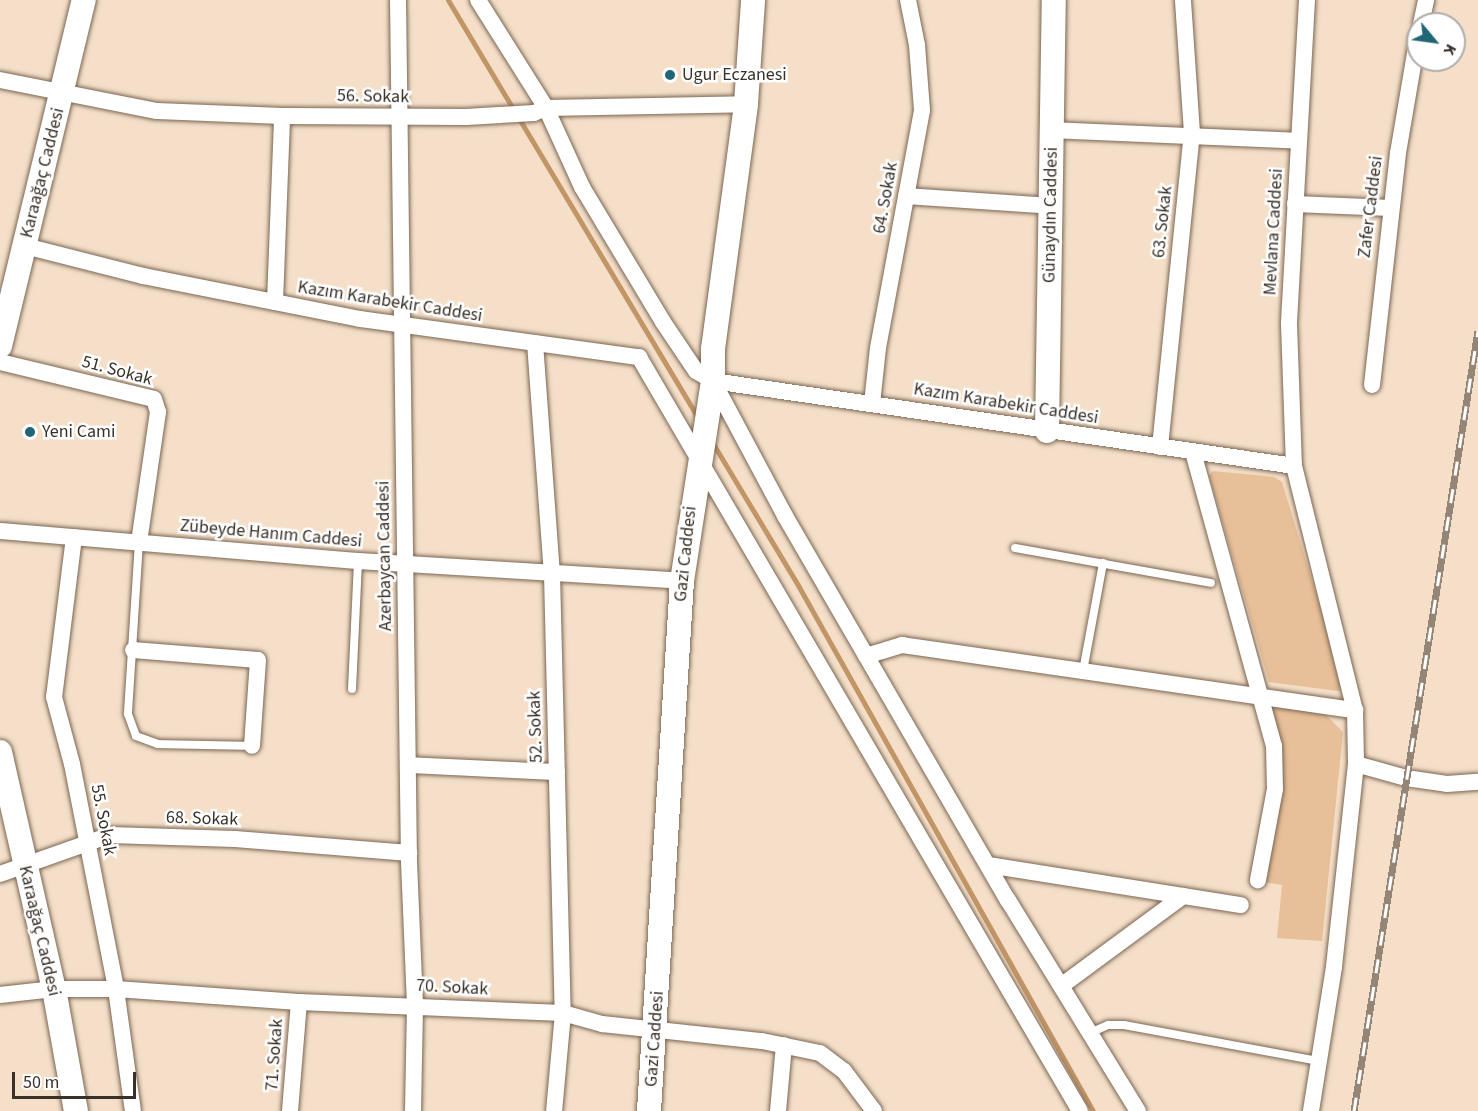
<!DOCTYPE html>
<html>
<head>
<meta charset="utf-8">
<style>
  body { margin:0 }
  #map { position:relative; width:1478px; height:1111px; overflow:hidden; background:#f5dfc9; font-family:"Source Sans 3",sans-serif }
  div>[style] { position:absolute }
  .green>* { inset:0; background:#e7bf98 }
  .stream>* { height:5px; margin:-2.5px; padding:0 2.5px; transform-origin:2.5px; border-radius:2.5px; background:#c29567 }
  .roads { filter:drop-shadow(0 0 2px #7a6653) drop-shadow(0 0 2px #7a6653) }
  .lane>* { height:8px; margin:-4px; padding:0 4px; transform-origin:4px; border-radius:4px; background:#fff }
  .street>* { height:16px; margin:-8px; padding:0 8px; transform-origin:8px; border-radius:8px; background:#fff }
  .secondary>* { height:24px; margin:-12px; padding:0 12px; transform-origin:12px; border-radius:12px; background:#fff }
  .rail>* { height:7px; margin-top:-3.5px; transform-origin:0; background:repeating-linear-gradient(90deg,#fff 0 14px,#948576 0 28px); box-sizing:border-box; border-block:2px solid #948576 }
  .dots>* { width:16px; height:16px; translate:-50% -50%; box-sizing:border-box; border:3px solid #fff; border-radius:50% }
  span { translate:-50% -50%; white-space:nowrap; text-align:center; line-height:1.15; -webkit-text-stroke:5px #fff; paint-order:stroke }
  .poi-label { font-size:18px; color:#393028 }
  .left { translate:0 -50%; text-align:left }
  .street-label { font-size:18px; color:#393028 }
  .north { position:absolute; left:1406px; top:12px; width:60px; height:60px; box-sizing:border-box; background:#fff; border:2px solid #b0aca9; border-radius:50%; rotate:119deg; font-size:16px; font-weight:700; line-height:24px; text-align:center; color:#393028 }
  .north::after { content:''; display:block; margin:auto; width:21px; height:27px; background:#216676; clip-path:polygon(50% 0,100% 100%,50% 72%,0 100%) }
  .scale { position:absolute; left:12px; top:1072px; width:124px; height:27px; box-sizing:border-box; border:3px solid #393028; border-top:0; padding-left:8px; font-size:18px; line-height:21px; white-space:nowrap; color:#393028; -webkit-text-stroke:4px #fff; paint-order:stroke }
</style>
</head>
<body>
<div id="map">
  <div class="green">
    <i style="clip-path:polygon(1213px 471px,1274px 477px,1282px 482px,1345px 688px,1338px 691px,1269px 682px,1209px 475px)"></i>
    <i style="clip-path:polygon(1277px 706px,1326px 715px,1343px 732px,1322px 941px,1277px 938px,1282px 885px,1263px 882px,1271px 710px)"></i>
  </div>
  <div class="stream">
    <i style="left:448px;top:0;width:487px;rotate:59.1deg"></i>
    <i style="left:712px;top:442px;width:169px;rotate:59deg"></i>
    <i style="left:799px;top:587px;width:601px;rotate:60.7deg"></i>
  </div>
  <div class="roads">
    <div class="lane">
      <i style="left:139px;top:542px;width:172px;rotate:93.7deg"></i>
      <i style="left:128px;top:714px;width:23px;rotate:70deg"></i>
      <i style="left:136px;top:736px;width:23px;rotate:20deg"></i>
      <i style="left:158px;top:744px;width:94px;rotate:1.2deg"></i>
      <i style="left:1015px;top:548px;width:199px;rotate:10.1deg"></i>
      <i style="left:1083px;top:671px;width:110px;rotate:-79.5deg"></i>
      <i style="left:352px;top:689px;width:128px;rotate:-87.3deg"></i>
      <i style="left:1090px;top:1033px;width:20px;rotate:-24deg"></i>
      <i style="left:1108px;top:1025px;width:16px"></i>
      <i style="left:1124px;top:1025px;width:197px;rotate:10.5deg"></i>
    </div>
    <div class="street">
      <i style="left:398px;top:0;width:862px;rotate:89.27deg"></i>
      <i style="left:409px;top:862px;width:144px;rotate:87.6deg"></i>
      <i style="left:415px;top:1006px;width:105px;rotate:91.1deg"></i>
      <i style="left:478px;top:0;width:128px;rotate:57.8deg"></i>
      <i style="left:546px;top:108px;width:87px;rotate:65.5deg"></i>
      <i style="left:582px;top:187px;width:157px;rotate:59deg"></i>
      <i style="left:663px;top:322px;width:59px;rotate:56deg"></i>
      <i style="left:696px;top:371px;width:20px;rotate:30deg"></i>
      <i style="left:713px;top:381px;width:153px;rotate:61.9deg"></i>
      <i style="left:785px;top:516px;width:444px;rotate:59.9deg"></i>
      <i style="left:1008px;top:900px;width:248px;rotate:58.4deg"></i>
      <i style="left:1307px;top:0;width:324px;rotate:93.2deg"></i>
      <i style="left:1289px;top:324px;width:142px;rotate:88deg"></i>
      <i style="left:1294px;top:466px;width:252px;rotate:76deg"></i>
      <i style="left:1355px;top:710px;width:54px;rotate:88.9deg"></i>
      <i style="left:1356px;top:764px;width:204px;rotate:96.2deg"></i>
      <i style="left:1334px;top:967px;width:146px;rotate:99.1deg"></i>
      <i style="left:1421px;top:24px;width:25px;rotate:-78deg"></i>
      <i style="left:0;top:80px;width:160px;rotate:11.2deg"></i>
      <i style="left:157px;top:111px;width:125px;rotate:2.3deg"></i>
      <i style="left:282px;top:116px;width:184px;rotate:0.3deg"></i>
      <i style="left:466px;top:117px;width:68px;rotate:-3.4deg"></i>
      <i style="left:534px;top:113px;width:13px;rotate:-23deg"></i>
      <i style="left:546px;top:108px;width:200px;rotate:-1.1deg"></i>
      <i style="left:1052px;top:130px;width:247px;rotate:2.5deg"></i>
      <i style="left:906px;top:196px;width:145px;rotate:3.9deg"></i>
      <i style="left:1295px;top:204px;width:96px;rotate:2.4deg"></i>
      <i style="left:25px;top:246px;width:122px;rotate:14.3deg"></i>
      <i style="left:143px;top:276px;width:221px;rotate:11.2deg"></i>
      <i style="left:360px;top:319px;width:282px;rotate:7.8deg"></i>
      <i style="left:639px;top:357px;width:873px;rotate:59.68deg"></i>
      <i style="left:275px;top:302px;width:186px;rotate:-87.8deg"></i>
      <i style="left:535px;top:343px;width:232px;rotate:85.8deg"></i>
      <i style="left:552px;top:574px;width:439px;rotate:88.6deg"></i>
      <i style="left:563px;top:1013px;width:98px;rotate:95.2deg"></i>
      <i style="left:0;top:362px;width:158px;rotate:13.5deg"></i>
      <i style="left:154px;top:399px;width:14px;rotate:73deg"></i>
      <i style="left:158px;top:412px;width:131px;rotate:98.3deg"></i>
      <i style="left:713px;top:381px;width:587px;rotate:8.32deg"></i>
      <i style="left:1372px;top:385px;width:233px;rotate:-83.6deg"></i>
      <i style="left:1398px;top:153px;width:119px;rotate:-80.3deg"></i>
      <i style="left:872px;top:404px;width:56px;rotate:-83.9deg"></i>
      <i style="left:878px;top:348px;width:242px;rotate:-79.5deg"></i>
      <i style="left:922px;top:110px;width:65px;rotate:-94.4deg"></i>
      <i style="left:917px;top:45px;width:46px;rotate:-101.3deg"></i>
      <i style="left:1160px;top:447px;width:316px;rotate:-84.2deg"></i>
      <i style="left:1192px;top:133px;width:133px;rotate:-93.9deg"></i>
      <i style="left:1193px;top:452px;width:305px;rotate:74.6deg"></i>
      <i style="left:1274px;top:746px;width:43px;rotate:88.7deg"></i>
      <i style="left:1275px;top:789px;width:93px;rotate:100.6deg"></i>
      <i style="left:0;top:531px;width:359px;rotate:4.8deg"></i>
      <i style="left:358px;top:561px;width:325px;rotate:3.5deg"></i>
      <i style="left:74px;top:537px;width:161px;rotate:97.1deg"></i>
      <i style="left:54px;top:697px;width:69px;rotate:75deg"></i>
      <i style="left:72px;top:764px;width:229px;rotate:78.9deg"></i>
      <i style="left:116px;top:989px;width:123px;rotate:82.1deg"></i>
      <i style="left:133px;top:650px;width:125px;rotate:4.6deg"></i>
      <i style="left:258px;top:660px;width:86px;rotate:94deg"></i>
      <i style="left:866px;top:656px;width:38px;rotate:-17deg"></i>
      <i style="left:902px;top:645px;width:458px;rotate:8.2deg"></i>
      <i style="left:1356px;top:764px;width:52px;rotate:15.6deg"></i>
      <i style="left:1406px;top:778px;width:41px;rotate:8.3deg"></i>
      <i style="left:1447px;top:784px;width:31px;rotate:-4deg"></i>
      <i style="left:408px;top:765px;width:149px;rotate:2.7deg"></i>
      <i style="left:988px;top:865px;width:256px;rotate:9deg"></i>
      <i style="left:0;top:874px;width:117px;rotate:-19.5deg"></i>
      <i style="left:110px;top:835px;width:125px;rotate:1.8deg"></i>
      <i style="left:235px;top:839px;width:175px;rotate:4.6deg"></i>
      <i style="left:1061px;top:986px;width:152px;rotate:-36.4deg"></i>
      <i style="left:0;top:995px;width:54px;rotate:-6.3deg"></i>
      <i style="left:54px;top:989px;width:62px"></i>
      <i style="left:116px;top:989px;width:183px;rotate:4.1deg"></i>
      <i style="left:299px;top:1002px;width:264px;rotate:2.4deg"></i>
      <i style="left:563px;top:1013px;width:41px;rotate:15.8deg"></i>
      <i style="left:602px;top:1024px;width:161px;rotate:6.1deg"></i>
      <i style="left:762px;top:1041px;width:59px;rotate:11.7deg"></i>
      <i style="left:820px;top:1053px;width:30px;rotate:37deg"></i>
      <i style="left:844px;top:1071px;width:50px;rotate:53.1deg"></i>
      <i style="left:290px;top:1111px;width:109px;rotate:-85.3deg"></i>
      <i style="left:778px;top:1111px;width:66px;rotate:-84.8deg"></i>
    </div>
    <div class="secondary">
      <i style="left:0;top:346px;width:356px;rotate:-76.4deg"></i>
      <i style="left:1047px;top:431px;width:431px;rotate:-89.1deg"></i>
      <i style="left:0;top:752px;width:243px;rotate:77.2deg"></i>
      <i style="left:54px;top:989px;width:124px;rotate:79.8deg"></i>
      <i style="left:649px;top:1111px;width:531px;rotate:-86.44deg"></i>
      <i style="left:682px;top:581px;width:202px;rotate:-81.2deg"></i>
      <i style="left:713px;top:381px;width:32px;rotate:-90deg"></i>
      <i style="left:713px;top:349px;width:247px;rotate:-82.3deg"></i>
      <i style="left:746px;top:104px;width:104px;rotate:-86.1deg"></i>
    </div>
  </div>
  <div class="rail">
    <i style="left:1354px;top:1111px;width:790px;rotate:-80.97deg"></i>
  </div>
  <div class="dots">
    <i style="left:670px;top:75px;background:#216676"></i>
    <i style="left:30px;top:432px;background:#216676"></i>
  </div>
  <div class="poi-label">
    <span class="left" style="left:682px;top:75px">Ugur Eczanesi</span>
    <span class="left" style="left:42px;top:432px">Yeni Cami</span>
  </div>
  <div class="street-label">
    <span style="left:373px;top:97px;rotate:1deg">56. Sokak</span>
    <span style="left:43px;top:173px;rotate:-76deg">Karaağaç Caddesi</span>
    <span style="left:886px;top:198px;rotate:-80deg">64. Sokak</span>
    <span style="left:1371px;top:207px;rotate:-83deg">Zafer Caddesi</span>
    <span style="left:1051px;top:215px;rotate:-89deg">Günaydın Caddesi</span>
    <span style="left:1163px;top:222px;rotate:-84deg">63. Sokak</span>
    <span style="left:1274px;top:232px;rotate:-87deg">Mevlana Caddesi</span>
    <span style="left:390px;top:302px;rotate:9deg">Kazım Karabekir Caddesi</span>
    <span style="left:117px;top:371px;rotate:15deg">51. Sokak</span>
    <span style="left:1006px;top:404px;rotate:9deg">Kazım Karabekir Caddesi</span>
    <span style="left:271px;top:534px;rotate:5deg">Zübeyde Hanım Caddesi</span>
    <span style="left:686px;top:554px;rotate:-84deg">Gazi Caddesi</span>
    <span style="left:385px;top:556px;rotate:-91deg">Azerbaycan Caddesi</span>
    <span style="left:536px;top:727px;rotate:-92deg">52. Sokak</span>
    <span style="left:202px;top:819px;rotate:2deg">68. Sokak</span>
    <span style="left:103px;top:820px;rotate:79deg">55. Sokak</span>
    <span style="left:39px;top:931px;rotate:77deg">Karaağaç Caddesi</span>
    <span style="left:452px;top:988px;rotate:3deg">70. Sokak</span>
    <span style="left:655px;top:1039px;rotate:-86deg">Gazi Caddesi</span>
    <span style="left:275px;top:1055px;rotate:-86deg">71. Sokak</span>
  </div>
  <div class="north">K</div>
  <div class="scale">50 m</div>
</div>
</body>
</html>
